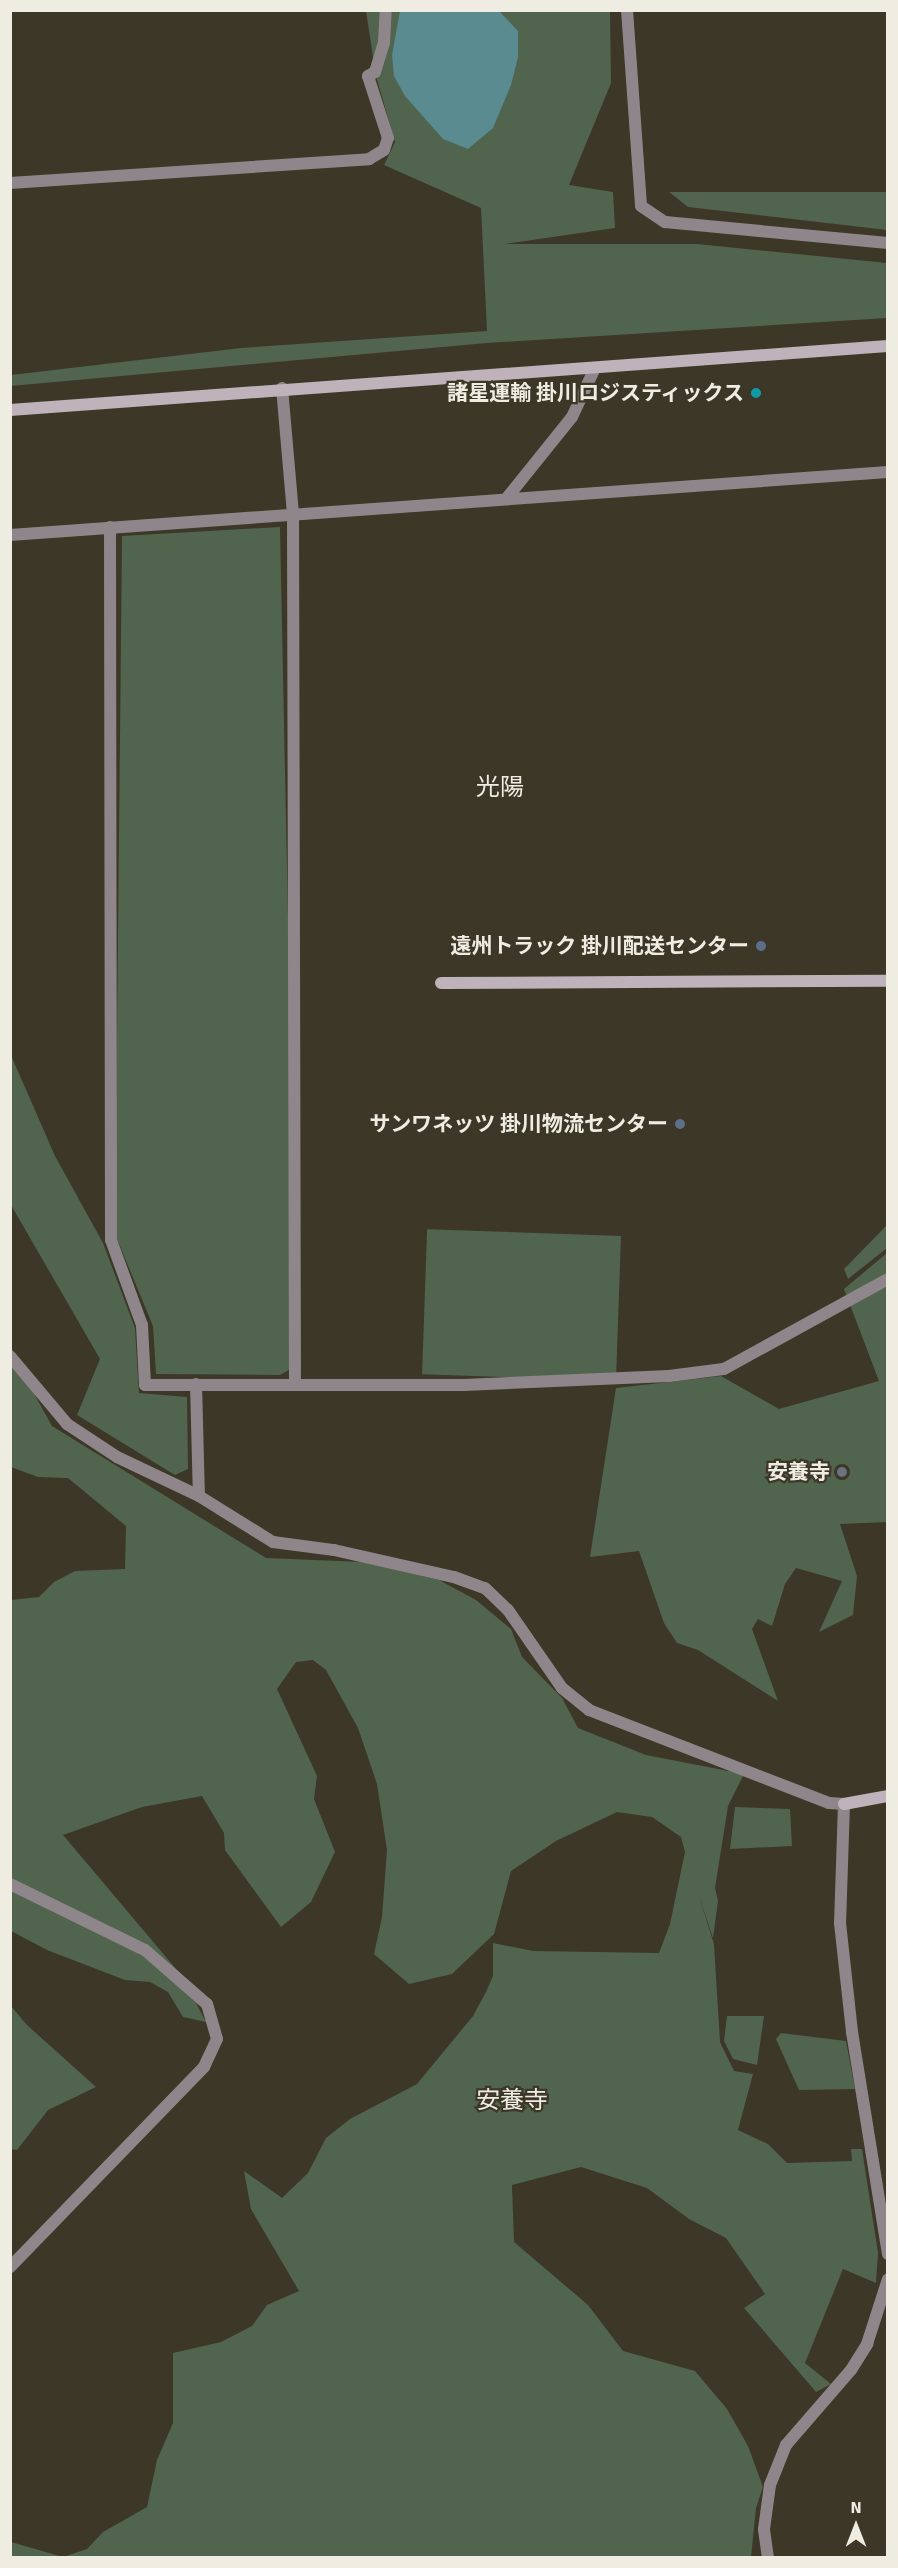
<!DOCTYPE html>
<html>
<head>
<meta charset="utf-8">
<style>
  body { margin:0 }
  #map { position:relative; width:898px; height:2568px; overflow:hidden; background:#3c3727; font-family:Signika,"Noto Sans JP",sans-serif }
  div>[style] { position:absolute }
  .green>* { inset:0; background:#51644d; transform-origin:0 0 }
  .water>* { inset:0; background:#5a8b90 }
  .street>* { height:12px; margin:-6px; padding:0 6px; transform-origin:6px; border-radius:6px; background:#8f868b }
  .secondary>* { height:12px; margin:-6px; padding:0 6px; transform-origin:6px; border-radius:6px; background:#c0b2ba }
  .dots>* { width:16px; height:16px; translate:-50% -50%; box-sizing:border-box; border:3px solid #3c3727; border-radius:50% }
  span { translate:-50% -50%; white-space:nowrap; text-align:center; line-height:1.15; -webkit-text-stroke:4.5px #3c3727; paint-order:stroke }
  .poi-label { font-size:21px; color:#efece2; font-weight:700 }
  .right { translate:-100% -50%; text-align:right }
  .quarter-label { font-size:24px; color:#efece2 }
  .frame { position:absolute; inset:0; border:12px solid #efece2; pointer-events:none }
  .north { position:absolute; left:826px; top:2496px; width:60px; height:60px; -webkit-text-stroke:4px #3c3727; paint-order:stroke; rotate:0deg; font-size:16px; font-weight:700; line-height:24px; text-align:center; color:#efece2 }
  .north::after { content:''; display:block; margin:auto; width:21px; height:27px; background:#efece2; clip-path:polygon(50% 0,100% 100%,50% 72%,0 100%) }
</style>
</head>
<body>
<div id="map">
  <div class="green">
    <i style="clip-path:polygon(366px 11px,610px 11px,611px 83px,569px 185px,613px 192px,615px 228px,505px 244px,697px 244px,887px 263px,887px 318px,487px 343px,11px 386px,11px 375px,241px 348px,487px 331px,481px 208px,384px 165px,395px 142px,376px 76px)"></i>
    <i style="clip-path:polygon(669px 192px,887px 192px,887px 230px,688px 207px)"></i>
    <i style="clip-path:polygon(280px 527px,294px 1210px,289px 1370px,280px 1375px,156px 1374px,153px 1326px,115px 1234px,122px 536px)"></i>
    <i style="clip-path:polygon(10px 1053px,55px 1156px,103px 1243px,135px 1328px,139px 1393px,187px 1397px,188px 1469px,175px 1475px,77px 1415px,100px 1359px,11px 1205px)"></i>
    <i style="clip-path:polygon(887px 1225px,887px 1248px,848px 1279px,844px 1269px)"></i>
    <i style="left:621px;top:1236px;width:145px;height:194px;rotate:92deg"></i>
    <i style="clip-path:polygon(887px 1253px,887px 1522px,840px 1524px,857px 1576px,853px 1615px,819px 1632px,842px 1581px,796px 1568px,785px 1584px,772px 1626px,758px 1619px,752px 1629px,778px 1701px,698px 1650px,677px 1643px,664px 1623px,639px 1551px,590px 1557px,616px 1388px,721px 1376px,779px 1409px,879px 1381px,844px 1289px)"></i>
    <i style="clip-path:polygon(11px 1352px,52px 1426px,266px 1558px,363px 1562px,439px 1580px,476px 1600px,511px 1629px,522px 1657px,562px 1698px,578px 1728px,646px 1755px,744px 1774px,728px 1806px,715px 1888px,718px 1901px,713px 1938px,697px 1890px,714px 1944px,720px 2042px,734px 2071px,753px 2074px,738px 2130px,768px 2144px,787px 2163px,852px 2161px,851px 2149px,862px 2149px,878px 2253px,876px 2283px,843px 2269px,805px 2363px,831px 2384px,816px 2392px,744px 2308px,765px 2294px,726px 2238px,689px 2219px,647px 2188px,581px 2167px,512px 2185px,514px 2242px,588px 2305px,623px 2351px,695px 2371px,727px 2409px,748px 2446px,763px 2487px,756px 2508px,751px 2557px,11px 2557px,11px 2542px,63px 2557px,87px 2549px,103px 2532px,147px 2507px,157px 2460px,173px 2423px,173px 2353px,221px 2342px,252px 2326px,267px 2305px,299px 2291px,251px 2209px,244px 2171px,282px 2198px,308px 2173px,326px 2138px,350px 2119px,417px 2084px,473px 2016px,486px 1992px,493px 1976px,493px 1943px,533px 1951px,659px 1953px,670px 1924px,685px 1852px,681px 1837px,652px 1817px,617px 1812px,556px 1841px,511px 1871px,494px 1934px,452px 1974px,409px 1984px,374px 1954px,382px 1917px,387px 1850px,377px 1784px,358px 1728px,326px 1670px,313px 1660px,296px 1662px,277px 1689px,317px 1776px,314px 1799px,335px 1852px,311px 1902px,281px 1927px,225px 1850px,224px 1833px,202px 1796px,142px 1807px,63px 1835px,182px 1976px,206px 2022px,183px 2017px,168px 1992px,150px 1982px,125px 1980px,47px 1950px,11px 1931px,11px 1600px,39px 1597px,54px 1582px,75px 1571px,125px 1569px,126px 1526px,68px 1478px,38px 1477px,11px 1467px)"></i>
    <i style="clip-path:polygon(735px 1807px,790px 1809px,792px 1846px,730px 1849px)"></i>
    <i style="clip-path:polygon(10px 2005px,27px 2025px,96px 2087px,48px 2110px,17px 2150px,10px 2149px)"></i>
    <i style="clip-path:polygon(727px 2016px,764px 2016px,757px 2065px,733px 2059px,724px 2041px)"></i>
    <i style="clip-path:polygon(781px 2033px,846px 2041px,855px 2089px,799px 2090px,776px 2039px)"></i>
  </div>
  <div class="water">
    <i style="clip-path:polygon(400px 11px,499px 11px,518px 31px,518px 57px,511px 85px,493px 128px,468px 149px,443px 139px,405px 96px,394px 76px,392px 55px)"></i>
  </div>
  <div class="street">
    <i style="left:627px;top:10px;width:196px;rotate:85.9deg"></i>
    <i style="left:641px;top:206px;width:29px;rotate:34deg"></i>
    <i style="left:665px;top:222px;width:224px;rotate:5.4deg"></i>
    <i style="left:10px;top:183px;width:360px;rotate:-3.8deg"></i>
    <i style="left:369px;top:159px;width:17px;rotate:-31deg"></i>
    <i style="left:384px;top:150px;width:13px;rotate:-72deg"></i>
    <i style="left:388px;top:138px;width:65px;rotate:-107.9deg"></i>
    <i style="left:368px;top:76px;width:8px;rotate:-30deg"></i>
    <i style="left:375px;top:72px;width:30px;rotate:-73deg"></i>
    <i style="left:384px;top:43px;width:33px;rotate:-87deg"></i>
    <i style="left:282px;top:388px;width:126px;rotate:85deg"></i>
    <i style="left:293px;top:514px;width:870px;rotate:89.87deg"></i>
    <i style="left:506px;top:499px;width:105px;rotate:-51.2deg"></i>
    <i style="left:572px;top:417px;width:54px;rotate:-64.9deg"></i>
    <i style="left:110px;top:527px;width:713px;rotate:89.92deg"></i>
    <i style="left:111px;top:1240px;width:90px;rotate:70deg"></i>
    <i style="left:142px;top:1325px;width:60px;rotate:87.1deg"></i>
    <i style="left:145px;top:1385px;width:319px"></i>
    <i style="left:464px;top:1385px;width:205px;rotate:-2.5deg"></i>
    <i style="left:669px;top:1376px;width:55px;rotate:-7.3deg"></i>
    <i style="left:724px;top:1369px;width:187px;rotate:-28.8deg"></i>
    <i style="left:10px;top:535px;width:880px;rotate:-4.1deg"></i>
    <i style="left:10px;top:1356px;width:89px;rotate:50deg"></i>
    <i style="left:67px;top:1424px;width:60px;rotate:33.4deg"></i>
    <i style="left:117px;top:1457px;width:91px;rotate:25.4deg"></i>
    <i style="left:199px;top:1496px;width:87px;rotate:31.9deg"></i>
    <i style="left:273px;top:1542px;width:62px;rotate:7.5deg"></i>
    <i style="left:334px;top:1550px;width:123px;rotate:12.7deg"></i>
    <i style="left:454px;top:1577px;width:33px;rotate:20deg"></i>
    <i style="left:485px;top:1588px;width:32px;rotate:44deg"></i>
    <i style="left:508px;top:1610px;width:95px;rotate:55.3deg"></i>
    <i style="left:562px;top:1688px;width:35px;rotate:39deg"></i>
    <i style="left:589px;top:1710px;width:257px;rotate:21.2deg"></i>
    <i style="left:829px;top:1803px;width:15px;rotate:4deg"></i>
    <i style="left:844px;top:1804px;width:119px;rotate:91.9deg"></i>
    <i style="left:840px;top:1923px;width:110px;rotate:83.7deg"></i>
    <i style="left:852px;top:2032px;width:225px;rotate:80.8deg"></i>
    <i style="left:196px;top:1384px;width:112px;rotate:88.5deg"></i>
    <i style="left:10px;top:1884px;width:150px;rotate:26.1deg"></i>
    <i style="left:145px;top:1950px;width:82px;rotate:41.1deg"></i>
    <i style="left:207px;top:2004px;width:36px;rotate:74deg"></i>
    <i style="left:217px;top:2039px;width:31px;rotate:115deg"></i>
    <i style="left:204px;top:2067px;width:279px;rotate:134.1deg"></i>
    <i style="left:768px;top:2558px;width:29px;rotate:-98deg"></i>
    <i style="left:764px;top:2529px;width:44px;rotate:-82.2deg"></i>
    <i style="left:770px;top:2485px;width:43px;rotate:-68.2deg"></i>
    <i style="left:786px;top:2445px;width:99px;rotate:-49.1deg"></i>
    <i style="left:851px;top:2370px;width:31px;rotate:-58deg"></i>
    <i style="left:867px;top:2344px;width:68px;rotate:-72.1deg"></i>
  </div>
  <div class="secondary">
    <i style="left:10px;top:410px;width:880px;rotate:-4.17deg"></i>
    <i style="left:441px;top:983px;width:447px;rotate:-0.3deg"></i>
    <i style="left:844px;top:1804px;width:45px;rotate:-10.3deg"></i>
  </div>
  <div class="dots">
    <i style="left:756px;top:393px;background:#0f9aa8"></i>
    <i style="left:761px;top:946px;background:#5c6f8a"></i>
    <i style="left:680px;top:1124px;background:#5c6f8a"></i>
    <i style="left:842px;top:1472px;background:#6b7280"></i>
  </div>
  <div class="poi-label">
    <span class="right" style="left:744px;top:393px">諸星運輸 掛川ロジスティックス</span>
    <span class="right" style="left:749px;top:946px">遠州トラック 掛川配送センター</span>
    <span class="right" style="left:668px;top:1124px">サンワネッツ 掛川物流センター</span>
    <span class="right" style="left:830px;top:1472px">安養寺</span>
  </div>
  <div class="quarter-label">
    <span style="left:500px;top:788px">光陽</span>
    <span style="left:512px;top:2101px">安養寺</span>
  </div>
  <div class="frame"></div>
  <div class="north">N</div>
</div>
</body>
</html>
